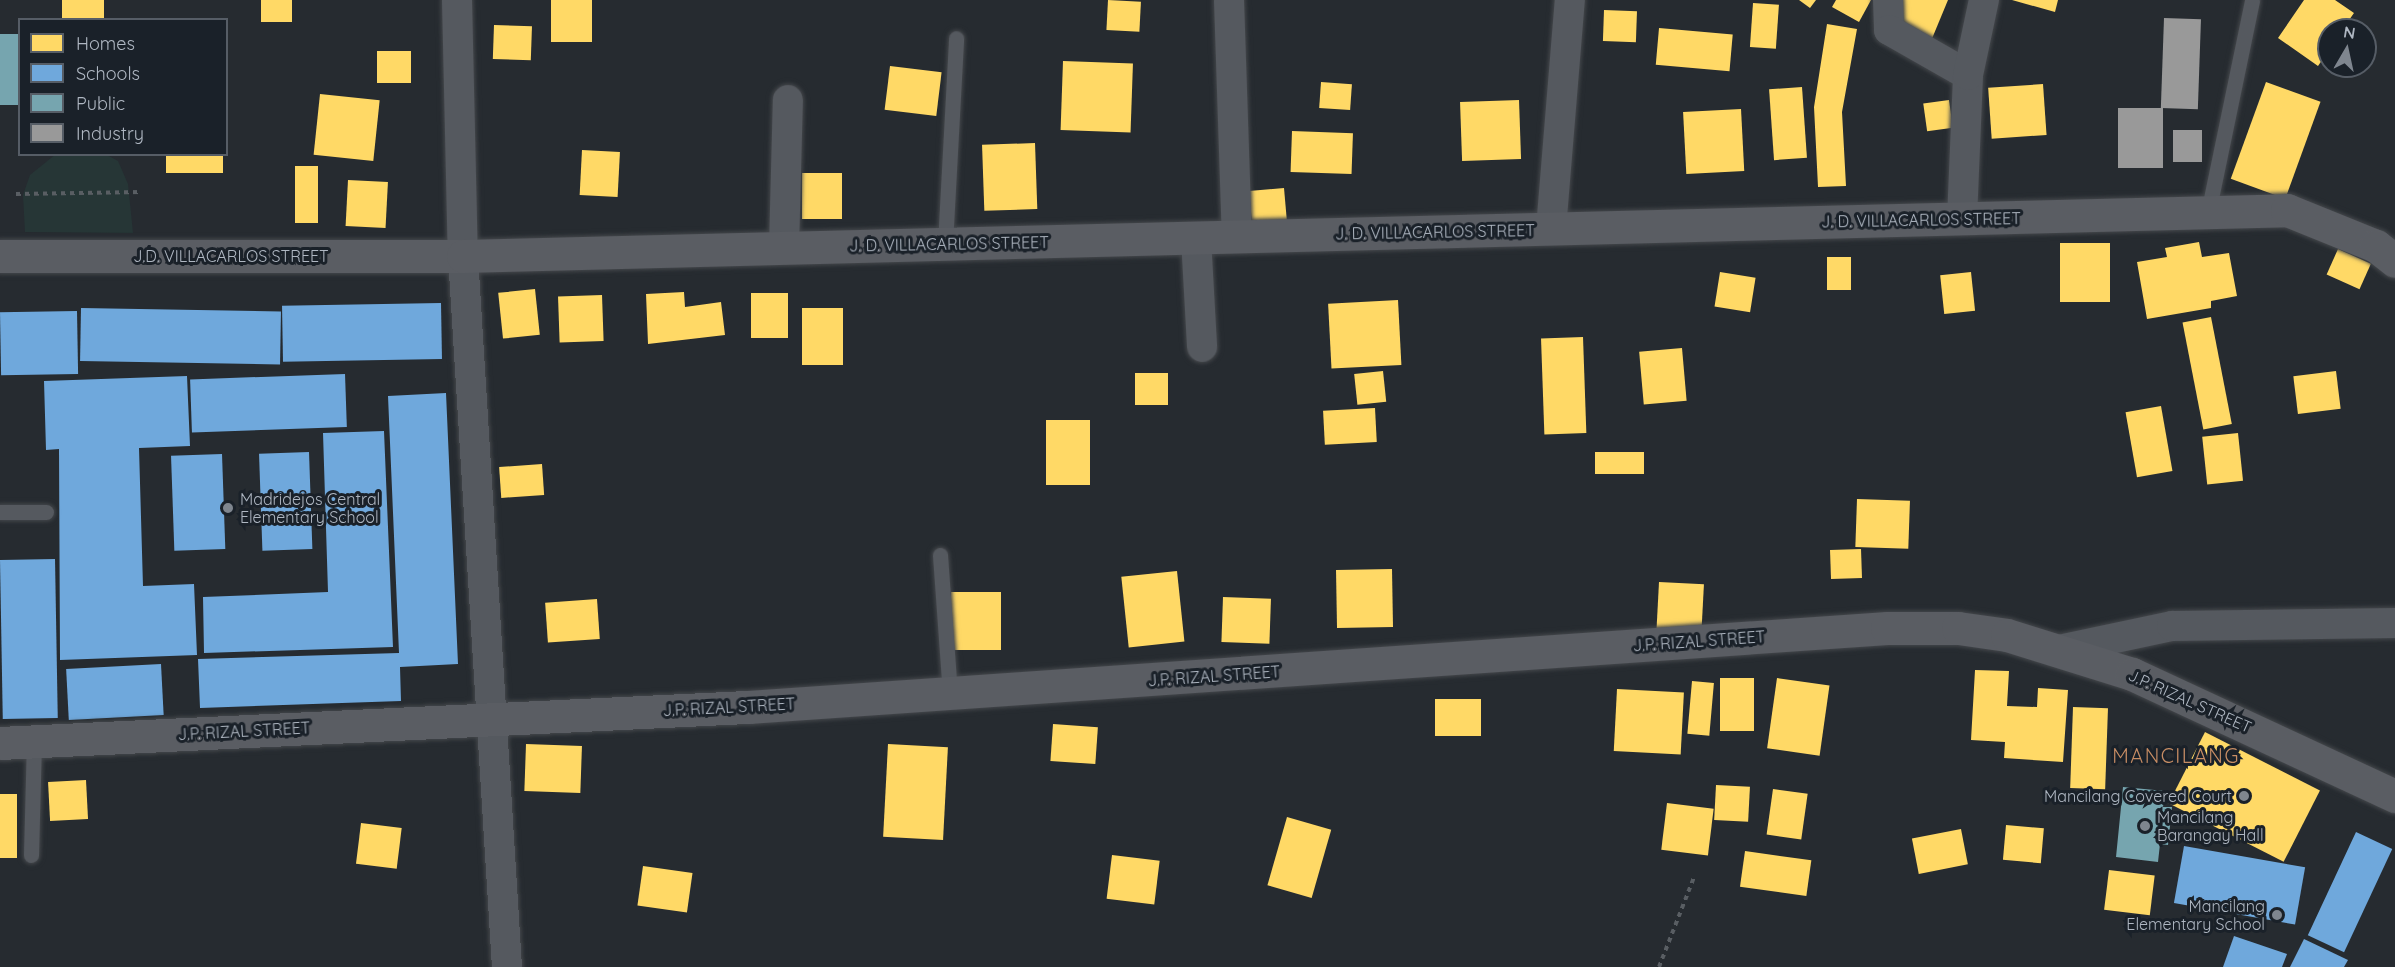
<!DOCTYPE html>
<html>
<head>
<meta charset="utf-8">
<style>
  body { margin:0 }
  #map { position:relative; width:2395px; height:967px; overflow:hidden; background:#262b30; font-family:Quicksand,sans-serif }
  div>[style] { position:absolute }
  .green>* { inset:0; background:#263636 }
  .homes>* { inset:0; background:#ffd966; transform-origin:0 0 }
  .schools>* { inset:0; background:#6fa8dc; transform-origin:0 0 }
  .public>* { inset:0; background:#76a5af; transform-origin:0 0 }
  .industry>* { inset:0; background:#999; transform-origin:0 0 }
  .path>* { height:4px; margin-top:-2px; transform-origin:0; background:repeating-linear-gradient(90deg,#595e63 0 4.5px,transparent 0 9px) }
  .roads { filter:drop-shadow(0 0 2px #44474b) drop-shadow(0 0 2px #44474b) }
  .lane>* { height:15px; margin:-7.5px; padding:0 7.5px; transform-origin:7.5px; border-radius:7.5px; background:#55595f }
  .street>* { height:30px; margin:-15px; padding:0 15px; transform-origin:15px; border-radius:15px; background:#55595f }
  .secondary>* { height:33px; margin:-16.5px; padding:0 16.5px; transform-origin:16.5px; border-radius:16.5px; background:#5a5d63 }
  .dots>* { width:16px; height:16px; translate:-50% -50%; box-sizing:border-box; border:3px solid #1a2129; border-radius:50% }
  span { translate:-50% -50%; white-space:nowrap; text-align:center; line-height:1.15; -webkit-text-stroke:6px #1a2129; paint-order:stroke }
  .street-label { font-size:16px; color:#afb7c2 }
  .poi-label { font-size:16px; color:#afb7c2 }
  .left { translate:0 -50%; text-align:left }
  .right { translate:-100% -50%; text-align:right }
  .quarter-label { font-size:20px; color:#c78d64; letter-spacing:1.5px }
  .legend { position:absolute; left:18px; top:18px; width:210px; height:138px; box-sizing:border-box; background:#1a2129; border:2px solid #565d66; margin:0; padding:8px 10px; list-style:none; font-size:18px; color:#afb7c2 }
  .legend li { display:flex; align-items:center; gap:12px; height:30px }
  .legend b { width:30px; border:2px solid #565d66 }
  .north { position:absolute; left:2317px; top:18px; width:60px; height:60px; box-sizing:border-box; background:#1a2129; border:2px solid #565d66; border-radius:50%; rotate:9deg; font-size:16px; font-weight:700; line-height:24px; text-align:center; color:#afb7c2 }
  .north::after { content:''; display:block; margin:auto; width:21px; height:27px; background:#7f868f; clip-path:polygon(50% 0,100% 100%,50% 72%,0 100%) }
</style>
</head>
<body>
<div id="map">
  <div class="green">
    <i style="clip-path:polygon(56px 154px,107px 155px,118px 161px,128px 184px,133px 233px,25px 232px,23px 195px,30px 175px)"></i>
  </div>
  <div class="homes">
    <i style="left:62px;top:0;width:42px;height:19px"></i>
    <i style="left:261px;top:0;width:31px;height:22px"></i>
    <i style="left:551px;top:0;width:41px;height:42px"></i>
    <i style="left:1108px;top:0;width:33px;height:30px;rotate:3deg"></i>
    <i style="clip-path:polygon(1799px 0,1816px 0,1810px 8px)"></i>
    <i style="clip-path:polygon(1836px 0,1871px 0,1859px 22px,1832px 7px)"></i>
    <i style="clip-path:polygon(1903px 0,1948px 0,1931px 41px,1892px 25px)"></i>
    <i style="clip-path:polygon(2012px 0,2058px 0,2055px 12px)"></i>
    <i style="clip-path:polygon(2304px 0,2335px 0,2354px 13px,2342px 30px,2329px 30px,2329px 50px,2318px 66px,2278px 38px)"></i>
    <i style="left:1753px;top:3px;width:26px;height:44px;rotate:4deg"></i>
    <i style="left:1604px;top:10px;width:33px;height:31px;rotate:2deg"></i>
    <i style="clip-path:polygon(1827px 24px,1857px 29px,1842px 112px,1846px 186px,1818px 187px,1814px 107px)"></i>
    <i style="left:494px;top:25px;width:38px;height:34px;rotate:2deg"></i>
    <i style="left:1659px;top:28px;width:74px;height:37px;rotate:5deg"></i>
    <i style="left:377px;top:51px;width:34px;height:32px"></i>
    <i style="left:1063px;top:61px;width:70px;height:69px;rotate:2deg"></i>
    <i style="left:890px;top:66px;width:52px;height:44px;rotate:7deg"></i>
    <i style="left:1321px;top:82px;width:31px;height:26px;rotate:4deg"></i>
    <i style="left:2266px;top:82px;width:58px;height:103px;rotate:20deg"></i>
    <i style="left:2043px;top:84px;width:51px;height:55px;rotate:86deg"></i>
    <i style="left:1802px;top:87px;width:71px;height:33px;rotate:86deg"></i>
    <i style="left:320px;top:94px;width:60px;height:61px;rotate:6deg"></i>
    <i style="left:1519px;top:100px;width:59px;height:59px;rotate:88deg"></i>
    <i style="left:1949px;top:100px;width:28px;height:26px;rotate:82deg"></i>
    <i style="left:1741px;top:109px;width:62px;height:58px;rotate:87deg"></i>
    <i style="left:1292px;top:131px;width:61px;height:41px;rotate:2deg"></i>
    <i style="left:1035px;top:143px;width:66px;height:53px;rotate:88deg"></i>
    <i style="left:582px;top:150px;width:38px;height:45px;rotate:3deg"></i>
    <i style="left:166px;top:154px;width:57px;height:19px"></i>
    <i style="left:295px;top:166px;width:23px;height:57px"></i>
    <i style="left:802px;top:173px;width:40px;height:46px"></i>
    <i style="left:348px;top:180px;width:40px;height:46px;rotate:3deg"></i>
    <i style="left:1284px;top:188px;width:34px;height:35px;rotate:85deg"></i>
    <i style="clip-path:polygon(2199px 242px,2202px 257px,2229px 253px,2237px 296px,2211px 301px,2211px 308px,2147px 319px,2137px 262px,2167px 257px,2165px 248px)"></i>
    <i style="left:2060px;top:243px;width:50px;height:59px"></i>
    <i style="left:2338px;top:249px;width:36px;height:28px;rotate:24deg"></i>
    <i style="left:1827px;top:257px;width:24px;height:33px"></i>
    <i style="left:1720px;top:272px;width:36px;height:35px;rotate:9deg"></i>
    <i style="left:1971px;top:272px;width:39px;height:31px;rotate:84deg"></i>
    <i style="left:535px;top:289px;width:46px;height:37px;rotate:84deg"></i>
    <i style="clip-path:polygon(684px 292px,685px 307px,721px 302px,725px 335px,648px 344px,646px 294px)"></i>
    <i style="left:751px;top:293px;width:37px;height:45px"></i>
    <i style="left:602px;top:295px;width:46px;height:44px;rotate:88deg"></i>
    <i style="left:1398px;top:300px;width:65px;height:70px;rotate:87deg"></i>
    <i style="left:802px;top:308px;width:41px;height:57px"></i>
    <i style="left:2211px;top:317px;width:109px;height:29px;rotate:79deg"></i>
    <i style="left:1583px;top:337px;width:96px;height:42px;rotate:88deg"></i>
    <i style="left:1682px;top:348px;width:53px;height:43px;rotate:85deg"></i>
    <i style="left:1383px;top:371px;width:31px;height:29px;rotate:84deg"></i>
    <i style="left:2336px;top:371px;width:38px;height:43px;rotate:83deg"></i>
    <i style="left:1135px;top:373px;width:33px;height:32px"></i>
    <i style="left:2161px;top:406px;width:66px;height:36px;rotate:80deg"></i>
    <i style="left:1375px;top:408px;width:34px;height:52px;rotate:87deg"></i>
    <i style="left:1046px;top:420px;width:44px;height:65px"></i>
    <i style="left:2238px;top:433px;width:48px;height:36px;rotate:84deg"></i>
    <i style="left:1595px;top:452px;width:49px;height:22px"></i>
    <i style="left:542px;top:464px;width:31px;height:43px;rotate:86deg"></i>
    <i style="left:1857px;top:499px;width:53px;height:48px;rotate:2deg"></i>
    <i style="left:1861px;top:549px;width:29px;height:31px;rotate:88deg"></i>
    <i style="left:1392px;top:569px;width:58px;height:56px;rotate:89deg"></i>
    <i style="left:1177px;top:571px;width:71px;height:56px;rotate:84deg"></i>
    <i style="left:1659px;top:582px;width:45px;height:49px;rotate:3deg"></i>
    <i style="left:951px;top:592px;width:50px;height:58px"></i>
    <i style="left:1223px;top:597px;width:48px;height:45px;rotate:2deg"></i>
    <i style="left:597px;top:599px;width:40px;height:52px;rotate:86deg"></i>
    <i style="clip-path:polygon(1975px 670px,2009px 671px,2007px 706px,2037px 707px,2038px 688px,2068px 690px,2063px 762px,2004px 758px,2005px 742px,1971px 740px)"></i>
    <i style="left:1720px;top:678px;width:34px;height:53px"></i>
    <i style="left:1777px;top:678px;width:53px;height:71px;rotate:8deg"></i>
    <i style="left:1692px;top:681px;width:22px;height:53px;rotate:5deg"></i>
    <i style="left:1617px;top:689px;width:67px;height:62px;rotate:3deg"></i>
    <i style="left:1435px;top:699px;width:46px;height:37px"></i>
    <i style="left:2073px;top:707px;width:35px;height:81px;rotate:2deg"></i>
    <i style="left:1053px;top:724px;width:45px;height:37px;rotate:4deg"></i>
    <i style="left:2205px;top:732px;width:129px;height:80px;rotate:27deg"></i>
    <i style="left:526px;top:744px;width:56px;height:47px;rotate:2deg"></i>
    <i style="left:888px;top:744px;width:60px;height:93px;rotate:3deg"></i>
    <i style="left:86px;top:780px;width:39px;height:38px;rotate:87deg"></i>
    <i style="left:1716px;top:785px;width:34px;height:35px;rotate:3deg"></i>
    <i style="left:1773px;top:789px;width:35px;height:46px;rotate:8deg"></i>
    <i style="left:0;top:794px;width:17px;height:64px"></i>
    <i style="left:1667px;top:803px;width:47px;height:47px;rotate:7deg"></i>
    <i style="left:1287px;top:817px;width:46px;height:71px;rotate:16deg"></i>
    <i style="left:361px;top:823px;width:41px;height:41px;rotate:7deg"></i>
    <i style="left:2006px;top:825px;width:38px;height:35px;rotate:5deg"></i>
    <i style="left:1961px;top:829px;width:36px;height:50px;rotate:79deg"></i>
    <i style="left:1745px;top:851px;width:67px;height:36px;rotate:8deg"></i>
    <i style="left:1112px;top:855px;width:48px;height:44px;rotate:7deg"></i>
    <i style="left:643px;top:866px;width:50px;height:40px;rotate:8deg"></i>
    <i style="left:2109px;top:870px;width:46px;height:40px;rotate:7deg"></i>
  </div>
  <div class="schools">
    <i style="left:441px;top:303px;width:56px;height:159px;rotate:89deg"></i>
    <i style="left:81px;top:308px;width:200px;height:53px;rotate:1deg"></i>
    <i style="left:77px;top:311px;width:63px;height:77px;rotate:89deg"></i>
    <i style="left:345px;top:374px;width:53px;height:155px;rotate:88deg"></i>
    <i style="clip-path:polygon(187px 376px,190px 446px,139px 448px,143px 586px,194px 584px,197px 655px,60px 660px,59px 449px,46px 450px,44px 381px)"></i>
    <i style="clip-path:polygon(446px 393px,458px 664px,400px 667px,401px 701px,200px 708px,198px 659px,399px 653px,388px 396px)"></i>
    <i style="clip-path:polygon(384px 431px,393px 647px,204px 653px,203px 597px,328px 592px,323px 433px)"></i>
    <i style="left:309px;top:452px;width:97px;height:50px;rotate:88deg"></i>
    <i style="left:222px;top:454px;width:95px;height:51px;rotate:88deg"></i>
    <i style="left:55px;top:559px;width:159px;height:55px;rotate:89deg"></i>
    <i style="left:161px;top:664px;width:51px;height:95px;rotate:87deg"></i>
    <i style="left:2356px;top:832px;width:40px;height:114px;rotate:25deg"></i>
    <i style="left:2184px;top:846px;width:123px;height:58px;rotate:10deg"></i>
    <i style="clip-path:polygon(2234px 936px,2287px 954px,2282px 967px,2223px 967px)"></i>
    <i style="clip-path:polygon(2304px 939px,2348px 960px,2344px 967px,2290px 967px)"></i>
  </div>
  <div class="public">
    <i style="left:0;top:34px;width:20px;height:71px"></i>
    <i style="clip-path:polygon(2123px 787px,2165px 791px,2163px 807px,2172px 807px,2168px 845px,2160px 844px,2158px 862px,2116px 857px)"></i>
  </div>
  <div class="industry">
    <i style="left:2164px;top:18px;width:37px;height:90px;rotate:2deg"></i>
    <i style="left:2118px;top:108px;width:45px;height:60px"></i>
    <i style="left:2173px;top:130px;width:29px;height:32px"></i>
  </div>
  <div class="path">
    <i style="left:16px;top:194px;width:126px;rotate:-0.9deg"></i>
    <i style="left:1659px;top:967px;width:97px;rotate:-68.7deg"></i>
  </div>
  <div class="roads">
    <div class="lane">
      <i style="left:2208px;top:213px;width:217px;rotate:-78.3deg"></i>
      <i style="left:945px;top:244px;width:206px;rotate:-86.9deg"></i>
      <i style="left:0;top:512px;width:46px"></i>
      <i style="left:940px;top:555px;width:140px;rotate:85.9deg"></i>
      <i style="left:31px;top:855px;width:114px;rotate:-88.5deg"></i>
    </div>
    <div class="street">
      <i style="left:457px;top:0;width:256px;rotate:88.7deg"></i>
      <i style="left:463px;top:256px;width:712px;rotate:86.46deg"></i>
      <i style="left:1229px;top:0;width:237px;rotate:88.1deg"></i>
      <i style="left:1888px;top:0;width:30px;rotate:88deg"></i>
      <i style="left:1889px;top:30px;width:91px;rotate:29.7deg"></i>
      <i style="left:1962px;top:219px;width:144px;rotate:-87.6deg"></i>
      <i style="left:1968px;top:75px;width:77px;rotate:-78deg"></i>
      <i style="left:1551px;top:229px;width:230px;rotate:-85.3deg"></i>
      <i style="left:1196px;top:238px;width:109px;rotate:86.8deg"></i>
      <i style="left:784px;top:248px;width:148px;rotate:-88.5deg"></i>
      <i style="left:2059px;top:650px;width:116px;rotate:-12deg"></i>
      <i style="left:2172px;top:626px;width:223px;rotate:-0.8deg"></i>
    </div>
    <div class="secondary">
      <i style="left:0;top:256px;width:463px"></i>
      <i style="left:463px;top:256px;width:1825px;rotate:-1.44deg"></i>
      <i style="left:2287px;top:210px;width:96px;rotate:22deg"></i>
      <i style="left:2376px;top:246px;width:24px;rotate:38deg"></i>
      <i style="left:0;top:743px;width:749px;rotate:-2.76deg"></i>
      <i style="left:748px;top:707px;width:1142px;rotate:-3.97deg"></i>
      <i style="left:1887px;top:628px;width:71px"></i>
      <i style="left:1958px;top:628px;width:49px;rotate:8.1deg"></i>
      <i style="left:2007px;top:635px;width:131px;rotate:17.3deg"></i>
      <i style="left:2132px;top:674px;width:290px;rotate:24.9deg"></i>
    </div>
  </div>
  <div class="dots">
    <i style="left:228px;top:508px;background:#7f868f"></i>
    <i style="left:2244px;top:796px;background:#7f868f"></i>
    <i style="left:2145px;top:826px;background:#7f868f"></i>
    <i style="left:2277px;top:915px;background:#7f868f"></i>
  </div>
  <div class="street-label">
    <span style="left:1921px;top:220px;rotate:-1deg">J. D. VILLACARLOS STREET</span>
    <span style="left:1435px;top:232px;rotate:-1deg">J. D. VILLACARLOS STREET</span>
    <span style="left:949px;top:244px;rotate:-1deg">J. D. VILLACARLOS STREET</span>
    <span style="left:231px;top:256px">J.D. VILLACARLOS STREET</span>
    <span style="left:1699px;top:641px;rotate:-4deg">J.P. RIZAL STREET</span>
    <span style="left:1214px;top:676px;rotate:-4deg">J.P. RIZAL STREET</span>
    <span style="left:2190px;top:701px;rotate:24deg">J.P. RIZAL STREET</span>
    <span style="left:729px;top:707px;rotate:-3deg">J.P. RIZAL STREET</span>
    <span style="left:244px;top:731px;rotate:-3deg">J.P. RIZAL STREET</span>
  </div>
  <div class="poi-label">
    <span class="left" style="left:240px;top:508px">Madridejos Central<br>Elementary School</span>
    <span class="right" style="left:2232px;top:796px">Mancilang Covered Court</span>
    <span class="left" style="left:2157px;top:826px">Mancilang<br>Barangay Hall</span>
    <span class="right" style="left:2265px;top:915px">Mancilang<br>Elementary School</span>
  </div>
  <div class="quarter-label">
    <span style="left:2176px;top:755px">MANCILANG</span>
  </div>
  <ul class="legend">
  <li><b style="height:16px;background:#ffd966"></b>Homes</li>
  <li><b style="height:16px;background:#6fa8dc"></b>Schools</li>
  <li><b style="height:16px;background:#76a5af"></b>Public</li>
  <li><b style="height:16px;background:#999"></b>Industry</li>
  </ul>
  <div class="north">N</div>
</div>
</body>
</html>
